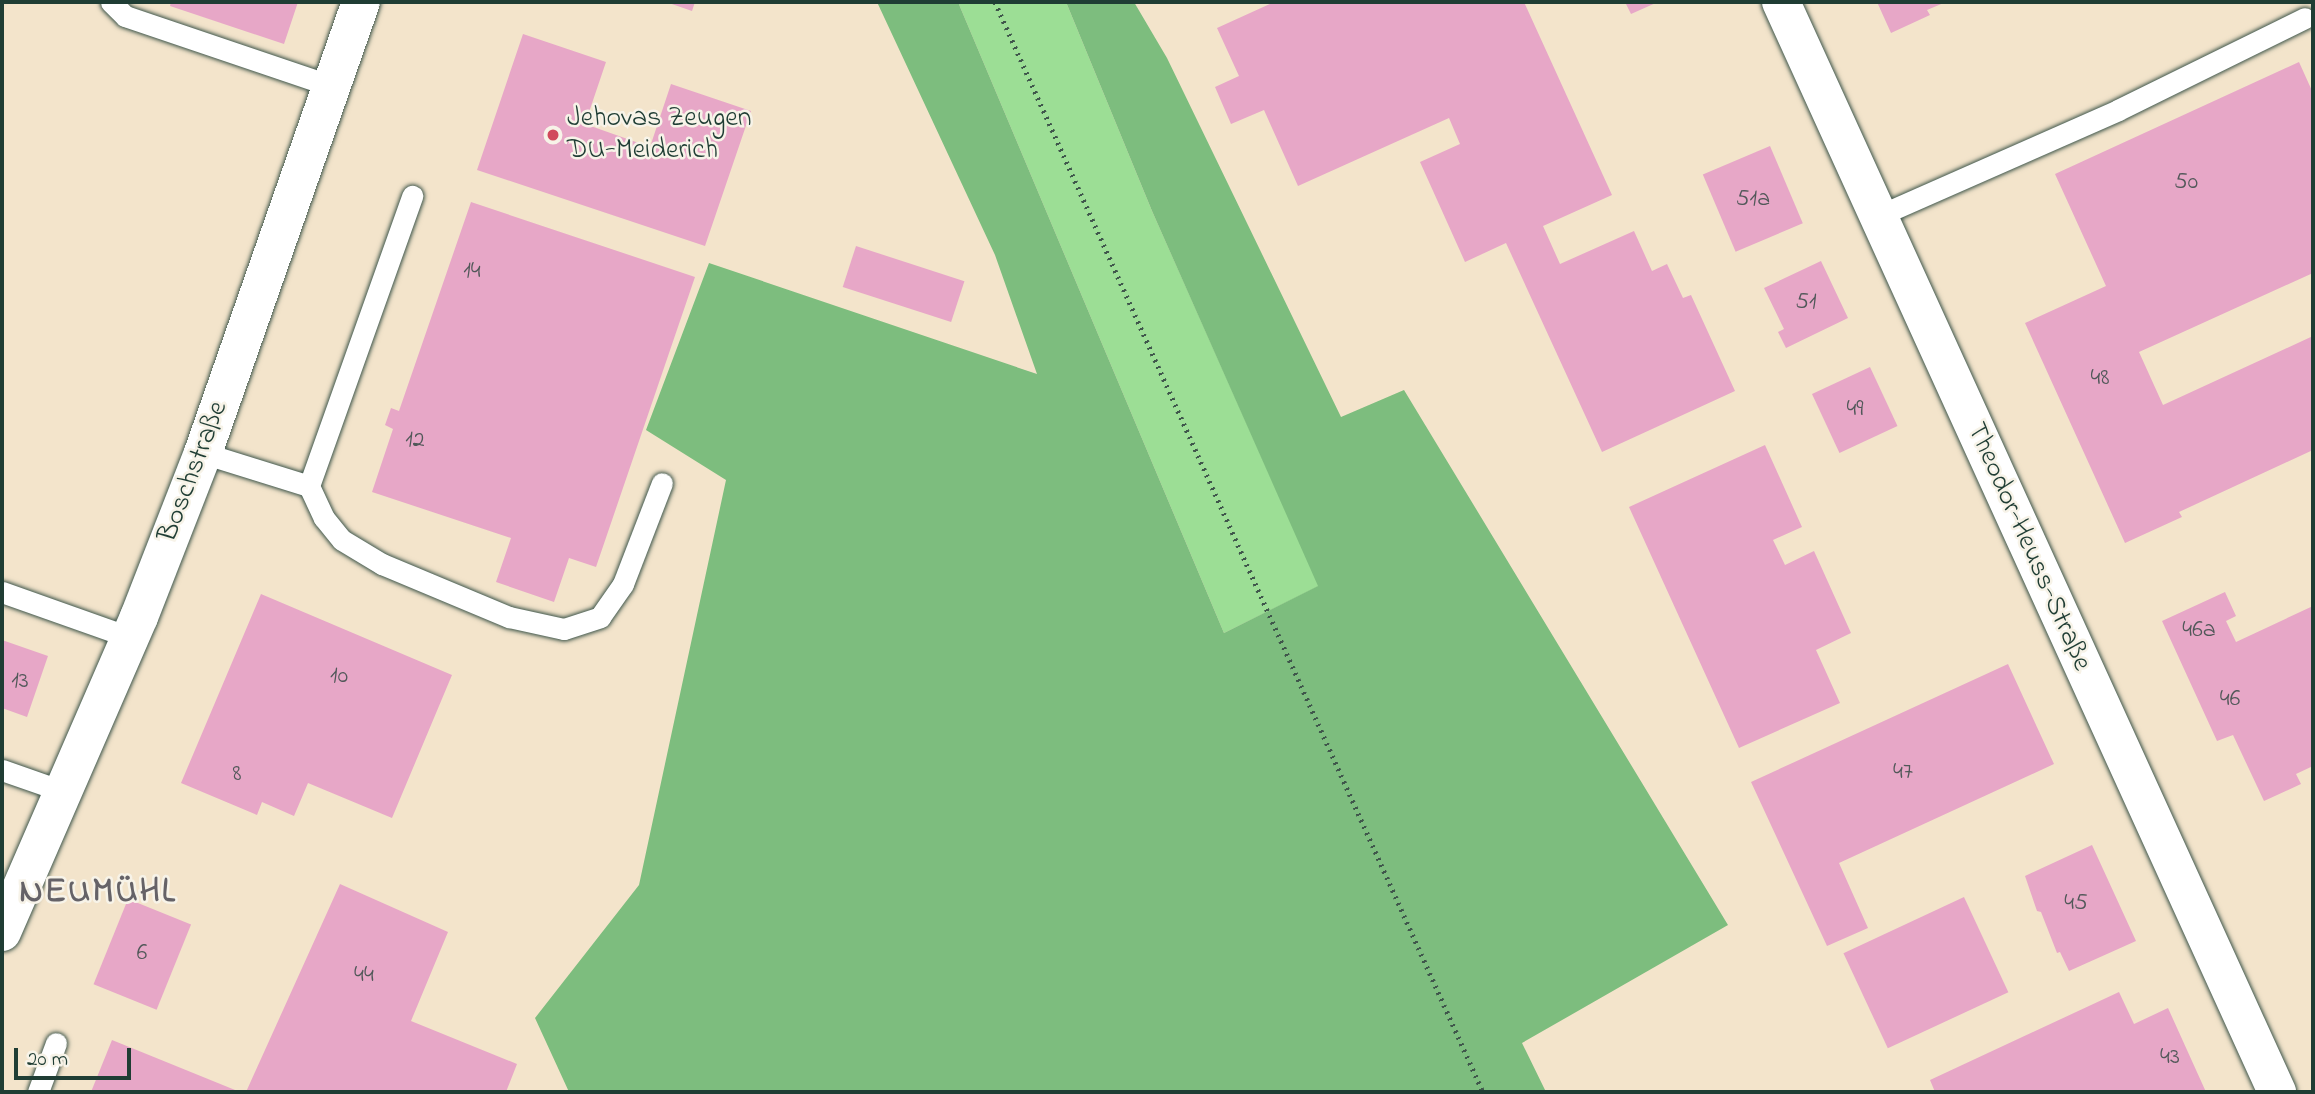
<!DOCTYPE html>
<html>
<head>
<meta charset="utf-8">
<style>
  body { margin:0 }
  #map { position:relative; width:2315px; height:1094px; overflow:hidden; background:#f3e4cb; font-family:"Indie Flower",sans-serif }
  div>[style] { position:absolute }
  .green>* { inset:0; background:#9cde95 }
  .forest>* { inset:0; background:#7dbd7e }
  .building>* { inset:0; background:#e7a7c7; transform-origin:0 0 }
  .path>* { height:4.5px; margin-top:-2.25px; transform-origin:0; background:repeating-linear-gradient(90deg,#3f564b 0 2px,transparent 0 7px) }
  .roads { filter:drop-shadow(0 0 2px #3f564b) drop-shadow(0 0 2px #3f564b) }
  .service>* { height:21px; margin:-10.5px; padding:0 10.5px; transform-origin:10.5px; border-radius:10.5px; background:#fff }
  .minor>* { height:38px; margin:-19px; padding:0 19px; transform-origin:19px; border-radius:19px; background:#fff }
  .tertiary>* { height:38px; margin:-19px; padding:0 19px; transform-origin:19px; border-radius:19px; background:#fff }
  .dots>* { width:19px; height:19px; translate:-50% -50%; box-sizing:border-box; border:4px solid #f7f3e8; border-radius:50% }
  span { translate:-50% -50%; white-space:nowrap; text-align:center; line-height:1.15; -webkit-text-stroke:5px #f7f3e8; paint-order:stroke }
  .number-label { font-size:24px; color:#515859 }
  .number-label span { -webkit-text-stroke-width:0 }
  .poi-label { font-size:28px; color:#1f3d34 }
  .left { translate:0 -50%; text-align:left }
  .street-label { font-size:28px; color:#1f3d34 }
  .district-label { font-size:35px; color:#656267; font-weight:700; letter-spacing:2px }
  .frame { position:absolute; inset:0; border:4px solid #1f3d34; pointer-events:none }
  .scale { position:absolute; left:14px; top:1048px; width:117px; height:32px; box-sizing:border-box; border:4px solid #1f3d34; border-top:0; padding-left:9px; font-size:21px; line-height:24px; white-space:nowrap; color:#1f3d34; -webkit-text-stroke:5px #f7f3e8; paint-order:stroke }
</style>
</head>
<body>
<div id="map">
  <div class="green">
    <i style="clip-path:polygon(958px 2px,1066px 2px,1152px 211px,1319px 586px,1224px 633px)"></i>
  </div>
  <div class="forest">
    <i style="clip-path:polygon(877px 2px,958px 2px,1224px 633px,1318px 586px,1152px 211px,1066px 2px,1134px 2px,1167px 58px,1341px 417px,1404px 390px,1728px 925px,1522px 1043px,1546px 1092px,569px 1092px,535px 1018px,639px 885px,726px 480px,646px 430px,709px 263px,1037px 374px,995px 255px)"></i>
  </div>
  <div class="building">
    <i style="clip-path:polygon(171px 2px,298px 2px,284px 44px,170px 6px)"></i>
    <i style="clip-path:polygon(666px 2px,695px 2px,692px 11px)"></i>
    <i style="clip-path:polygon(1274px 2px,1524px 2px,1612px 195px,1543px 226px,1560px 264px,1634px 231px,1652px 271px,1667px 264px,1683px 298px,1691px 295px,1735px 391px,1602px 452px,1506px 243px,1465px 262px,1420px 162px,1460px 144px,1449px 118px,1298px 186px,1264px 110px,1231px 124px,1215px 87px,1239px 76px,1217px 28px)"></i>
    <i style="clip-path:polygon(1625px 2px,1658px 2px,1631px 14px)"></i>
    <i style="clip-path:polygon(1877px 2px,1946px 2px,1927px 10px,1930px 15px,1891px 33px)"></i>
    <i style="clip-path:polygon(523px 34px,606px 62px,585px 124px,650px 147px,671px 84px,751px 111px,705px 246px,477px 170px)"></i>
    <i style="clip-path:polygon(2299px 62px,2313px 93px,2313px 273px,2139px 352px,2163px 405px,2313px 336px,2313px 450px,2179px 512px,2182px 517px,2125px 543px,2025px 323px,2106px 286px,2055px 174px)"></i>
    <i style="left:1770px;top:146px;width:84px;height:73px;rotate:67deg"></i>
    <i style="clip-path:polygon(471px 202px,695px 277px,596px 567px,569px 558px,554px 602px,496px 582px,511px 538px,372px 492px,393px 429px,385px 425px,391px 408px,399px 411px)"></i>
    <i style="left:856px;top:246px;width:114px;height:43px;rotate:18deg"></i>
    <i style="clip-path:polygon(1821px 261px,1848px 318px,1786px 348px,1778px 332px,1784px 329px,1764px 288px)"></i>
    <i style="left:1870px;top:367px;width:65px;height:64px;rotate:65deg"></i>
    <i style="clip-path:polygon(1765px 445px,1802px 527px,1773px 540px,1785px 565px,1814px 551px,1851px 633px,1816px 650px,1840px 703px,1739px 748px,1629px 507px)"></i>
    <i style="clip-path:polygon(2225px 592px,2236px 616px,2226px 621px,2236px 642px,2313px 606px,2313px 766px,2296px 774px,2301px 784px,2264px 801px,2233px 735px,2217px 741px,2162px 621px)"></i>
    <i style="clip-path:polygon(261px 594px,452px 675px,392px 818px,308px 783px,294px 816px,262px 802px,257px 815px,181px 783px)"></i>
    <i style="clip-path:polygon(2px 640px,48px 656px,27px 717px,2px 708px)"></i>
    <i style="clip-path:polygon(2008px 664px,2054px 764px,1839px 863px,1868px 928px,1827px 946px,1751px 782px)"></i>
    <i style="clip-path:polygon(2092px 845px,2136px 941px,2069px 971px,2060px 952px,2057px 953px,2041px 912px,2037px 911px,2025px 876px)"></i>
    <i style="clip-path:polygon(340px 884px,448px 932px,411px 1021px,517px 1064px,506px 1092px,246px 1092px)"></i>
    <i style="left:1964px;top:897px;width:105px;height:133px;rotate:65deg"></i>
    <i style="left:128px;top:899px;width:68px;height:92px;rotate:22deg"></i>
    <i style="clip-path:polygon(2119px 992px,2134px 1024px,2168px 1008px,2206px 1092px,1935px 1092px,1930px 1080px)"></i>
    <i style="clip-path:polygon(112px 1040px,240px 1092px,91px 1092px)"></i>
  </div>
  <div class="path">
    <i style="left:995px;top:2px;width:1194px;rotate:65.88deg"></i>
  </div>
  <div class="roads">
    <div class="service">
      <i style="left:111px;top:2px;width:20px;rotate:45deg"></i>
      <i style="left:125px;top:16px;width:219px;rotate:18.7deg"></i>
      <i style="left:1878px;top:216px;width:262px;rotate:-23.8deg"></i>
      <i style="left:2118px;top:110px;width:208px;rotate:-26.2deg"></i>
      <i style="left:203px;top:453px;width:111px;rotate:17.3deg"></i>
      <i style="left:309px;top:486px;width:308px;rotate:-70.4deg"></i>
      <i style="left:309px;top:486px;width:35px;rotate:65deg"></i>
      <i style="left:324px;top:518px;width:28px;rotate:51deg"></i>
      <i style="left:342px;top:540px;width:47px;rotate:31deg"></i>
      <i style="left:382px;top:564px;width:138px;rotate:22.7deg"></i>
      <i style="left:509px;top:617px;width:56px;rotate:12.3deg"></i>
      <i style="left:564px;top:629px;width:38px;rotate:-18deg"></i>
      <i style="left:600px;top:617px;width:40px;rotate:-55.1deg"></i>
      <i style="left:623px;top:584px;width:108px;rotate:-68.9deg"></i>
      <i style="left:2px;top:592px;width:135px;rotate:19.5deg"></i>
      <i style="left:2px;top:770px;width:64px;rotate:19.3deg"></i>
      <i style="left:38px;top:1092px;width:52px;rotate:-69.8deg"></i>
    </div>
    <div class="minor">
      <i style="left:2px;top:932px;width:344px;rotate:-66.5deg"></i>
      <i style="left:139px;top:617px;width:176px;rotate:-68.7deg"></i>
      <i style="left:203px;top:453px;width:478px;rotate:-70.7deg"></i>
    </div>
    <div class="tertiary">
      <i style="left:1781px;top:2px;width:1198px;rotate:65.53deg"></i>
    </div>
  </div>
  <div class="dots">
    <i style="left:553px;top:135px;background:#d1495b"></i>
  </div>
  <div class="number-label">
    <span style="left:2186px;top:183px">50</span>
    <span style="left:1753px;top:200px">51a</span>
    <span style="left:472px;top:272px">14</span>
    <span style="left:1806px;top:303px">51</span>
    <span style="left:2100px;top:379px">48</span>
    <span style="left:1855px;top:410px">49</span>
    <span style="left:415px;top:441px">12</span>
    <span style="left:2199px;top:631px">46a</span>
    <span style="left:339px;top:677px">10</span>
    <span style="left:20px;top:682px">13</span>
    <span style="left:2230px;top:700px">46</span>
    <span style="left:1903px;top:773px">47</span>
    <span style="left:237px;top:775px">8</span>
    <span style="left:2076px;top:904px">45</span>
    <span style="left:142px;top:954px">6</span>
    <span style="left:364px;top:976px">44</span>
    <span style="left:2170px;top:1058px">43</span>
  </div>
  <div class="poi-label">
    <span class="left" style="left:567px;top:135px">Jehovas Zeugen<br>DU-Meiderich</span>
  </div>
  <div class="street-label">
    <span style="left:194px;top:472px;rotate:-69deg">Boschstraße</span>
    <span style="left:2028px;top:547px;rotate:66deg">Theodor-Heuss-Straße</span>
  </div>
  <div class="district-label">
    <span style="left:98px;top:893px">NEUMÜHL</span>
  </div>
  <div class="frame"></div>
  <div class="scale">20 m</div>
</div>
</body>
</html>
